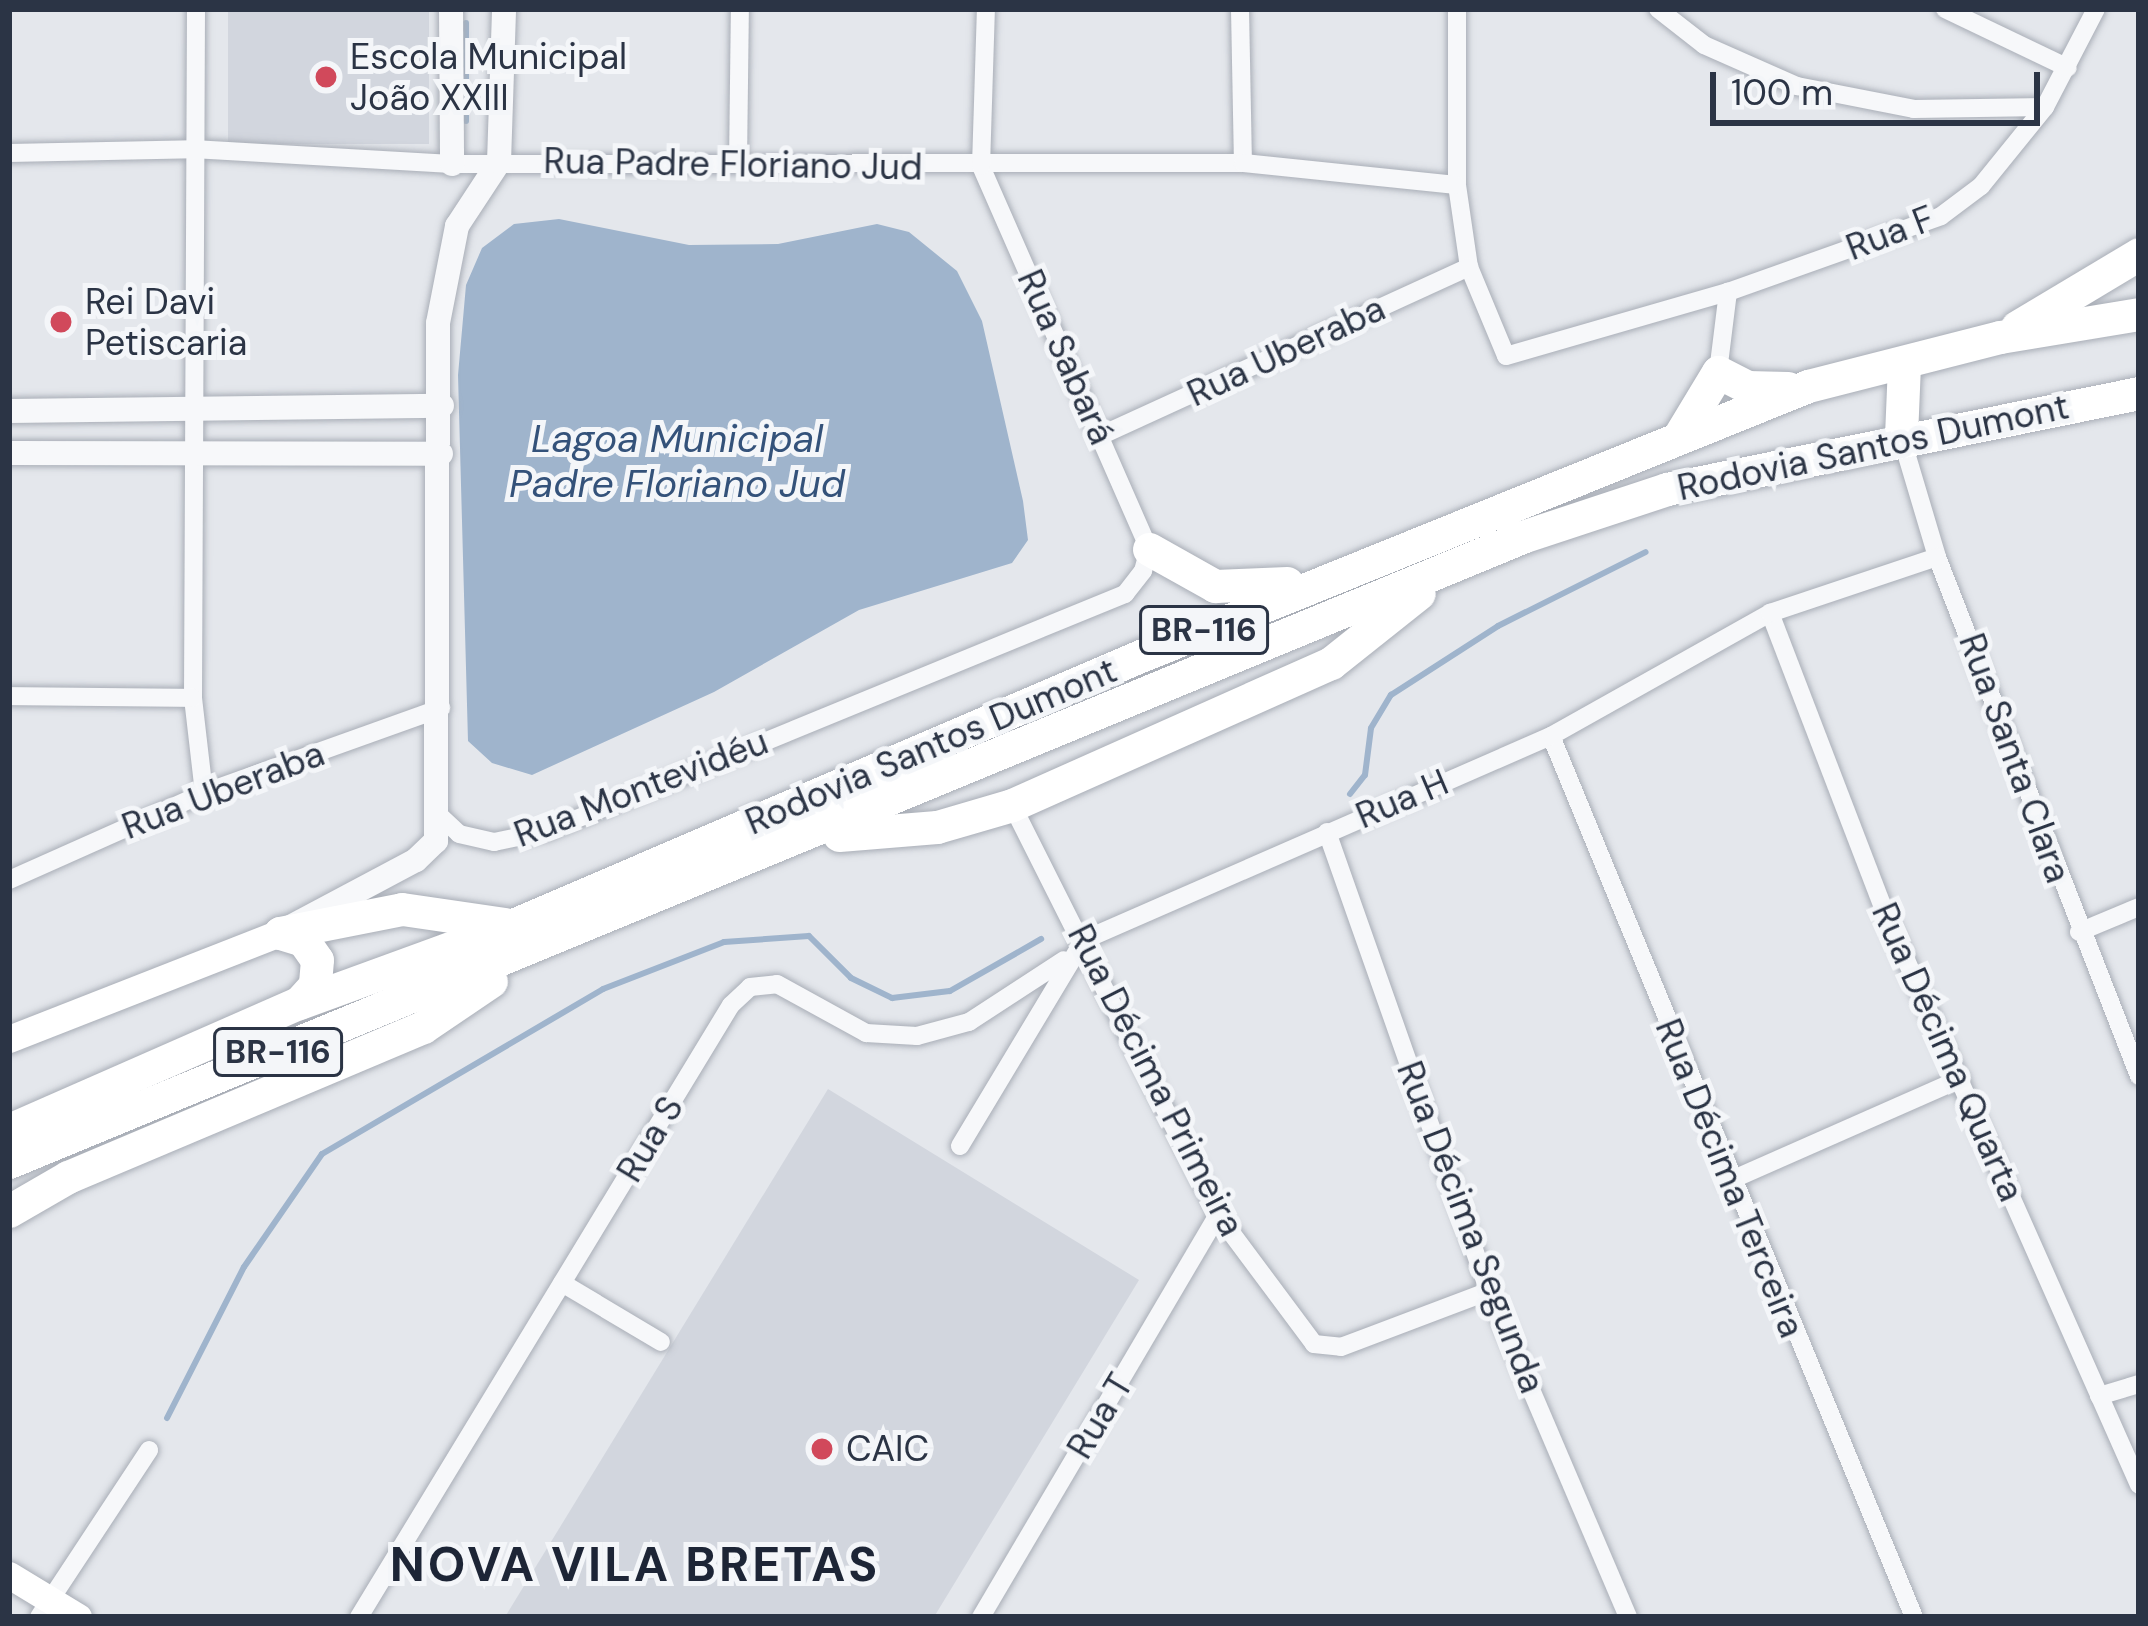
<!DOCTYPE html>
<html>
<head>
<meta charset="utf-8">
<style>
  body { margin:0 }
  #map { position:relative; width:2148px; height:1626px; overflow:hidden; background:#e4e7ec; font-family:"DM Sans",sans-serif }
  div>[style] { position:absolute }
  .built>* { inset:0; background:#d2d6de; transform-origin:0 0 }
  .water>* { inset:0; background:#9fb4cc }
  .stream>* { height:6px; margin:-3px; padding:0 3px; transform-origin:3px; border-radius:3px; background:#9fb4cc }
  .roads { filter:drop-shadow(0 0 3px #a9aeb7) drop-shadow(0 0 3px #a9aeb7) }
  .minor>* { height:18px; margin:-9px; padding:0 9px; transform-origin:9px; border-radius:9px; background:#f7f8fa }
  .tertiary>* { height:24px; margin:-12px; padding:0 12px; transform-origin:12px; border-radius:12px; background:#f7f8fa }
  .secondary>* { height:27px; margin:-13.5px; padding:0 13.5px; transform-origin:13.5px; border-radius:13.5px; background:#fff }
  .trunk>* { height:33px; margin:-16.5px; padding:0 16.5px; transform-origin:16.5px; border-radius:16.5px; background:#fff }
  .dots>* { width:33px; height:33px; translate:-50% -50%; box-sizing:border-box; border:6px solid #f4f6f9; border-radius:50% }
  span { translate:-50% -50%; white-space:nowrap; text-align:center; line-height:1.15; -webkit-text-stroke:10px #f4f6f9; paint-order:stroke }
  .shield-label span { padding:3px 9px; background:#f4f6f9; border:3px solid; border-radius:9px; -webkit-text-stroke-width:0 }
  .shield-label { font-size:33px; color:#2b3445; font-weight:700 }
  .poi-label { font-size:36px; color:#2b3445 }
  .left { translate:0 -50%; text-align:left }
  .street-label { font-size:36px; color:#2b3445 }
  .water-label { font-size:39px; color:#34527a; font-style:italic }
  .district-label { font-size:48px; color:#1d2536; font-weight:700; letter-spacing:3px }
  .frame { position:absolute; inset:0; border:12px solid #2b3445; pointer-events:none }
  .scale { position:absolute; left:1710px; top:72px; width:330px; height:54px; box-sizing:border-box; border:6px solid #2b3445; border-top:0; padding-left:15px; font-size:36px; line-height:42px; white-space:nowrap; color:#2b3445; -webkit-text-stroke:9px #f4f6f9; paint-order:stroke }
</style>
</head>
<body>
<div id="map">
  <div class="built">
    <i style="left:228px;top:9px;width:201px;height:135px"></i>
    <i style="clip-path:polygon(828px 1089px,1139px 1280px,934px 1617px,505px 1617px)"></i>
  </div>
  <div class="water">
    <i style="clip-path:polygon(559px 219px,689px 245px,778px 244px,877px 224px,909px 232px,957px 271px,982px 321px,1023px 501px,1028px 540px,1012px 563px,859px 610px,714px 692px,532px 775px,492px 763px,468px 741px,458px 375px,466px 285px,482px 248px,514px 224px)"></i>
  </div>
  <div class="stream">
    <i style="left:466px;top:121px;width:98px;rotate:-90deg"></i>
    <i style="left:1350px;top:794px;width:24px;rotate:-52deg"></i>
    <i style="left:1365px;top:775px;width:47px;rotate:-82.7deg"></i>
    <i style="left:1371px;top:728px;width:39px;rotate:-59deg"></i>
    <i style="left:1391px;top:695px;width:127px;rotate:-32.8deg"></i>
    <i style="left:1498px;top:626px;width:165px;rotate:-26.6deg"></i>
    <i style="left:167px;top:1418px;width:169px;rotate:-63deg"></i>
    <i style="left:244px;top:1267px;width:137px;rotate:-55.4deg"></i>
    <i style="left:322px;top:1154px;width:326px;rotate:-30.4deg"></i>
    <i style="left:603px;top:989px;width:130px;rotate:-21.2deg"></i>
    <i style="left:724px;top:942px;width:85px;rotate:-4deg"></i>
    <i style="left:809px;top:936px;width:59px;rotate:45deg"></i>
    <i style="left:851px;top:978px;width:46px;rotate:26deg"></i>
    <i style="left:892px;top:998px;width:58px;rotate:-6.9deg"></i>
    <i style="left:950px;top:991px;width:105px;rotate:-29.7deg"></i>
  </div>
  <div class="roads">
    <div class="minor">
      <i style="left:196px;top:9px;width:689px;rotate:90.25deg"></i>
      <i style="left:193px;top:698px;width:96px;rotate:83.4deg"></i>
      <i style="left:1240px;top:9px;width:154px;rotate:88.9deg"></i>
      <i style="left:1457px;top:9px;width:176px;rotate:90deg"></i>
      <i style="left:1457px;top:185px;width:83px;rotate:81.7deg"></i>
      <i style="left:1469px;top:267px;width:96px;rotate:67.4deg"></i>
      <i style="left:1506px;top:356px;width:231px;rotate:-16.1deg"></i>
      <i style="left:1728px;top:292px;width:226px;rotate:-19.6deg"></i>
      <i style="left:1941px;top:216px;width:50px;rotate:-36.9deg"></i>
      <i style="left:1981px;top:186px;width:102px;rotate:-51deg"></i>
      <i style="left:2045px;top:107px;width:110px;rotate:-62.5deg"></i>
      <i style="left:1658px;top:9px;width:58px;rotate:38deg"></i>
      <i style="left:1704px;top:45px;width:102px;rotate:23.8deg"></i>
      <i style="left:1797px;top:86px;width:119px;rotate:11.1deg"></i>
      <i style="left:1914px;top:109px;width:131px;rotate:-0.9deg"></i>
      <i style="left:1945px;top:9px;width:136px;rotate:25.6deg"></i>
      <i style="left:9px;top:153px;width:184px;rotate:-1.2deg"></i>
      <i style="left:193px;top:149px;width:259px;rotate:3.3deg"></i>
      <i style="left:452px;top:164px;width:791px;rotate:-0.07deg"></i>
      <i style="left:1243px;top:163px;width:215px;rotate:5.9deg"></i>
      <i style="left:738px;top:164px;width:155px;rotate:-89.3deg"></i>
      <i style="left:1718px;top:372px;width:81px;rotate:-82.9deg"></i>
      <i style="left:1102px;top:435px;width:404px;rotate:-24.6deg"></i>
      <i style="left:1901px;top:436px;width:126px;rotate:73.4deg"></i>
      <i style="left:1937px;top:557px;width:557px;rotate:68.73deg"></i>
      <i style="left:1770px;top:613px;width:316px;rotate:69deg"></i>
      <i style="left:1883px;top:908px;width:631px;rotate:66.07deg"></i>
      <i style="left:9px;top:696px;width:184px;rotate:0.6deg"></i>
      <i style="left:1551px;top:736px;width:953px;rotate:67.61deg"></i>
      <i style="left:1012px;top:805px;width:459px;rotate:63.3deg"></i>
      <i style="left:1218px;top:1215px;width:161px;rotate:53.3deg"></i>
      <i style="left:1314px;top:1344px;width:27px;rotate:6deg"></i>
      <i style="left:1341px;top:1347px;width:158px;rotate:-20.7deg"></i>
      <i style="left:440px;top:816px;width:26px;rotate:43deg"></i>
      <i style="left:459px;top:834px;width:36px;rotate:13deg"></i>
      <i style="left:494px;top:842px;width:54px;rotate:-11.7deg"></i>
      <i style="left:547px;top:831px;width:625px;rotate:-22.3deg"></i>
      <i style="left:1125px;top:594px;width:29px;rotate:-52deg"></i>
      <i style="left:1143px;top:571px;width:23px;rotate:-75deg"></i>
      <i style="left:1149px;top:549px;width:418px;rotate:-113.7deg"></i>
      <i style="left:981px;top:166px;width:157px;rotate:-88.2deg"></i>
      <i style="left:1327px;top:832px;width:487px;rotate:70.6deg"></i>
      <i style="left:1489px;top:1291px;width:354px;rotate:66.9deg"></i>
      <i style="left:9px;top:880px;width:214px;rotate:-24deg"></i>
      <i style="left:204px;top:793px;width:252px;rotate:-19.7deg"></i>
      <i style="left:2079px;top:932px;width:65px;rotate:-22.6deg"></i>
      <i style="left:960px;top:1146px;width:240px;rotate:-59deg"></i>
      <i style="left:1084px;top:940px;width:510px;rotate:-23.6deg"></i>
      <i style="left:1551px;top:736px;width:251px;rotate:-29.3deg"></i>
      <i style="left:1770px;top:613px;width:176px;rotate:-18.5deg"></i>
      <i style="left:1729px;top:1181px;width:253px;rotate:-23.8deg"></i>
      <i style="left:562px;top:1283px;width:115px;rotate:30.8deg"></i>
      <i style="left:2099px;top:1396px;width:42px;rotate:-16.7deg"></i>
      <i style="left:39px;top:1617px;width:200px;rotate:-56.6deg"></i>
      <i style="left:359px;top:1617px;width:716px;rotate:-58.71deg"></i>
      <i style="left:731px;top:1005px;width:26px;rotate:-43deg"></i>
      <i style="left:750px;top:987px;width:27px;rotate:-6deg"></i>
      <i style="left:777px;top:984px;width:102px;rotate:28.8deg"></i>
      <i style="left:866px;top:1033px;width:51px;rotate:3.4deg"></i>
      <i style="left:917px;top:1036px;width:54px;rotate:-15.1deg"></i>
      <i style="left:969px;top:1022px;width:113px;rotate:-33.1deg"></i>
      <i style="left:981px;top:1617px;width:467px;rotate:-59.5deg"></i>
    </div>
    <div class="tertiary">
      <i style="left:451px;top:9px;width:155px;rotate:89.6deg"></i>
      <i style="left:9px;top:411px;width:433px;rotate:-0.7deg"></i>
      <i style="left:9px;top:453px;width:432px;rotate:0.1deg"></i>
      <i style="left:292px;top:926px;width:140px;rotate:-28deg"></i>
      <i style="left:416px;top:860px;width:28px;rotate:-44deg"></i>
      <i style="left:436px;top:841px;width:518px;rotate:-89.78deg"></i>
      <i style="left:438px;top:323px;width:99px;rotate:-78.9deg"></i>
      <i style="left:457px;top:226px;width:77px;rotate:-56.7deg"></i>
      <i style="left:499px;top:162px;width:153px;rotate:-88.1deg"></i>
    </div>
    <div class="secondary">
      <i style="left:9px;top:1039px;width:291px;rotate:-21.4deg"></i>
      <i style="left:9px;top:1575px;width:81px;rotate:31.3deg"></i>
    </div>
    <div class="trunk">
      <i style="left:2017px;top:327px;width:142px;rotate:-30.9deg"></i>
      <i style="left:1901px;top:436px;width:73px;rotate:-87.6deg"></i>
      <i style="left:1678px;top:438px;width:77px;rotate:-58.8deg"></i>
      <i style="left:1718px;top:372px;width:33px;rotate:27deg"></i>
      <i style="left:1747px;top:387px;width:41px;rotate:1.4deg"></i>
      <i style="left:1149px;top:549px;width:76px;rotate:29.3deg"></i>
      <i style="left:1215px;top:586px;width:72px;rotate:-2.4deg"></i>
      <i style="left:839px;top:835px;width:98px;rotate:-4.7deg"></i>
      <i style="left:937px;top:827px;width:78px;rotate:-16.3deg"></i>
      <i style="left:1012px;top:805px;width:349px;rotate:-24deg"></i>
      <i style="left:1331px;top:663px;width:112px;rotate:-38.5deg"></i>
      <i style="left:280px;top:933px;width:124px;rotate:-11.1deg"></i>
      <i style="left:402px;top:909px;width:104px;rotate:8.3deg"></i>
      <i style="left:280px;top:933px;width:24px;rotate:17deg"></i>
      <i style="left:303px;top:940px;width:24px;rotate:55deg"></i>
      <i style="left:317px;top:960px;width:25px;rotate:95deg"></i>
      <i style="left:315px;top:985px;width:24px;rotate:132deg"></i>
      <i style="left:9px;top:1130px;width:317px;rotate:-23.7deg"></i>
      <i style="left:299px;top:1003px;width:228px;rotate:-20deg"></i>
      <i style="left:513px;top:925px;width:680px;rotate:-23.21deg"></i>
      <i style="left:1138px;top:657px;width:723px;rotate:-22.02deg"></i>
      <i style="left:1808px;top:386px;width:198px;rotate:-14.3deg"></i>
      <i style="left:2000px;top:337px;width:141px;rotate:-9.4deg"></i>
      <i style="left:9px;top:1162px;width:1637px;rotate:-22.44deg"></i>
      <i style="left:1522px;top:537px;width:153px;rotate:-18.3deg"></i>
      <i style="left:1667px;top:489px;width:482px;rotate:-11.5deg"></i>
      <i style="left:9px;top:1211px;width:68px;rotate:-30deg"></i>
      <i style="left:68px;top:1177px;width:385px;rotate:-22.9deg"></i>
      <i style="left:423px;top:1027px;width:82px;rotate:-34.1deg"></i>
    </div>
  </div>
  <div class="dots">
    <i style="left:326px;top:77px;background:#d1495b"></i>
    <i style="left:61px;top:322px;background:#d1495b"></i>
    <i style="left:822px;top:1449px;background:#d1495b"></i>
  </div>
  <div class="shield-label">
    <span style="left:1204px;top:630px">BR-116</span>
    <span style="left:278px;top:1052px">BR-116</span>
  </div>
  <div class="poi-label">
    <span class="left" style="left:350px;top:77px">Escola Municipal<br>João XXIII</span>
    <span class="left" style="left:85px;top:322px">Rei Davi<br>Petiscaria</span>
    <span class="left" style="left:846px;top:1449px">CAIC</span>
  </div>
  <div class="street-label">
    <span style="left:733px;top:164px;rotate:1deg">Rua Padre Floriano Jud</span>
    <span style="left:1890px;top:233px;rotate:-21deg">Rua F</span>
    <span style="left:1286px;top:351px;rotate:-25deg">Rua Uberaba</span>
    <span style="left:1066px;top:357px;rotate:66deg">Rua Sabará</span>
    <span style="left:1873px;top:447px;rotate:-12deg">Rodovia Santos Dumont</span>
    <span style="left:931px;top:746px;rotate:-23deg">Rodovia Santos Dumont</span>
    <span style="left:2015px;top:758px;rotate:70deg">Rua Santa Clara</span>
    <span style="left:641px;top:788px;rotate:-21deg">Rua Montevidéu</span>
    <span style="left:223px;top:790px;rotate:-21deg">Rua Uberaba</span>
    <span style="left:1402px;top:799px;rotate:-23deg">Rua H</span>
    <span style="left:1948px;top:1052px;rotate:66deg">Rua Décima Quarta</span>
    <span style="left:1156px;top:1080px;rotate:63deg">Rua Décima Primeira</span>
    <span style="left:650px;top:1139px;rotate:-59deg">Rua S</span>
    <span style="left:1730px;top:1178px;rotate:68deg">Rua Décima Terceira</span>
    <span style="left:1471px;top:1227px;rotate:69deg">Rua Décima Segunda</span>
    <span style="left:1100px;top:1416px;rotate:-59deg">Rua T</span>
  </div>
  <div class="water-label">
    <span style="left:677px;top:462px">Lagoa Municipal<br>Padre Floriano Jud</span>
  </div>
  <div class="district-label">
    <span style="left:635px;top:1565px">NOVA VILA BRETAS</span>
  </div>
  <div class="frame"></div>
  <div class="scale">100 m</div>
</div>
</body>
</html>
